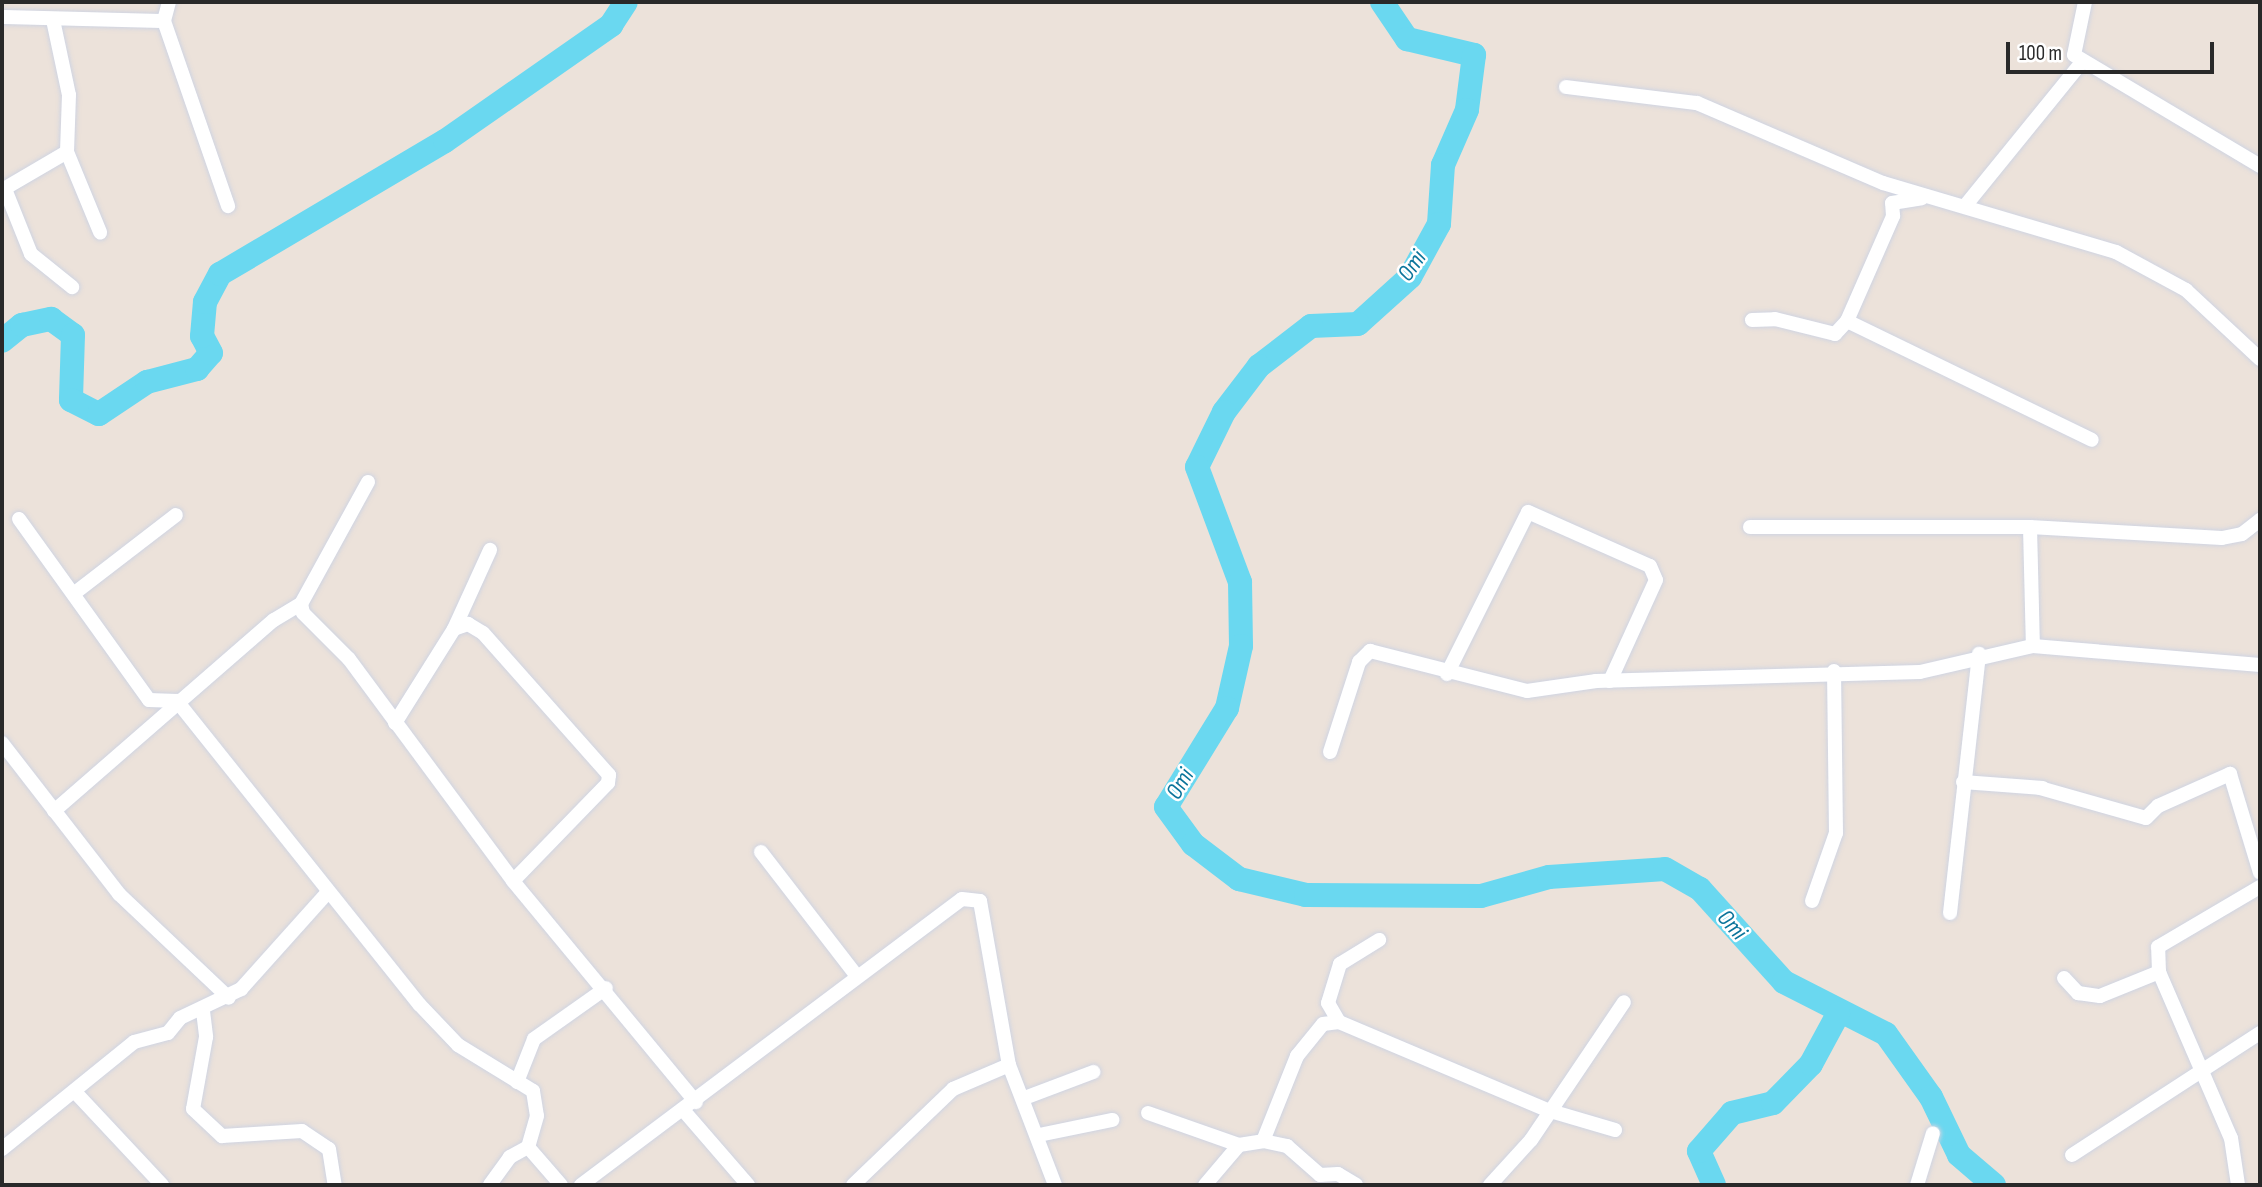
<!DOCTYPE html>
<html>
<head>
<meta charset="utf-8">
<style>
  body { margin:0 }
  #map { position:relative; width:2262px; height:1187px; overflow:hidden; background:#ece2da; font-family:"Sofia Sans Condensed",sans-serif }
  div>[style] { position:absolute }
  .river>* { height:24px; margin:-12px; padding:0 12px; transform-origin:12px; border-radius:12px; background:#6ad8f0 }
  .roads { filter:drop-shadow(0 0 2px #cfd4e2) drop-shadow(0 0 2px #cfd4e2) }
  .minor>* { height:14px; margin:-7px; padding:0 7px; transform-origin:7px; border-radius:7px; background:#fff }
  span { translate:-50% -50%; white-space:nowrap; text-align:center; line-height:1.15; -webkit-text-stroke:5px #fff; paint-order:stroke }
  .water-label { font-size:24px; color:#0b759b; font-style:italic }
  .frame { position:absolute; inset:0; border:4px solid #292929; pointer-events:none }
  .scale { position:absolute; left:2006px; top:42px; width:208px; height:32px; box-sizing:border-box; border:4px solid #292929; border-top:0; padding-left:9px; font-size:21px; line-height:24px; white-space:nowrap; color:#292929; -webkit-text-stroke:5px #fff; paint-order:stroke }
</style>
</head>
<body>
<div id="map">
  <div class="river">
    <i style="left:1382px;top:2px;width:45px;rotate:56deg"></i>
    <i style="left:1407px;top:39px;width:69px;rotate:13.4deg"></i>
    <i style="left:1474px;top:55px;width:55px;rotate:97.3deg"></i>
    <i style="left:1467px;top:110px;width:60px;rotate:113.6deg"></i>
    <i style="left:1443px;top:165px;width:59px;rotate:93.9deg"></i>
    <i style="left:1439px;top:224px;width:60px;rotate:118.7deg"></i>
    <i style="left:1410px;top:277px;width:70px;rotate:137.9deg"></i>
    <i style="left:1358px;top:324px;width:47px;rotate:177.6deg"></i>
    <i style="left:1311px;top:326px;width:66px;rotate:142.4deg"></i>
    <i style="left:1259px;top:366px;width:58px;rotate:127.3deg"></i>
    <i style="left:1224px;top:412px;width:61px;rotate:116.1deg"></i>
    <i style="left:1197px;top:467px;width:123px;rotate:69.5deg"></i>
    <i style="left:1240px;top:582px;width:64px;rotate:89.1deg"></i>
    <i style="left:1241px;top:646px;width:64px;rotate:102.7deg"></i>
    <i style="left:1227px;top:708px;width:116px;rotate:121.6deg"></i>
    <i style="left:1166px;top:807px;width:46px;rotate:53.9deg"></i>
    <i style="left:1193px;top:844px;width:58px;rotate:37.3deg"></i>
    <i style="left:1239px;top:879px;width:69px;rotate:13.4deg"></i>
    <i style="left:1306px;top:895px;width:175px;rotate:0.3deg"></i>
    <i style="left:1481px;top:896px;width:71px;rotate:-15.6deg"></i>
    <i style="left:1549px;top:877px;width:116px;rotate:-3.9deg"></i>
    <i style="left:1665px;top:869px;width:40px;rotate:29.7deg"></i>
    <i style="left:1700px;top:889px;width:125px;rotate:47.9deg"></i>
    <i style="left:1784px;top:982px;width:114px;rotate:27deg"></i>
    <i style="left:1886px;top:1034px;width:77px;rotate:54.5deg"></i>
    <i style="left:1931px;top:1097px;width:64px;rotate:64.2deg"></i>
    <i style="left:1959px;top:1155px;width:46px;rotate:40.6deg"></i>
    <i style="left:2px;top:341px;width:26px;rotate:-39deg"></i>
    <i style="left:22px;top:325px;width:30px;rotate:-12deg"></i>
    <i style="left:51px;top:319px;width:27px;rotate:36deg"></i>
    <i style="left:73px;top:335px;width:65px;rotate:91.8deg"></i>
    <i style="left:71px;top:400px;width:31px;rotate:27deg"></i>
    <i style="left:99px;top:414px;width:58px;rotate:-33.7deg"></i>
    <i style="left:147px;top:382px;width:52px;rotate:-14.6deg"></i>
    <i style="left:197px;top:369px;width:21px;rotate:-49deg"></i>
    <i style="left:211px;top:353px;width:19px;rotate:-118deg"></i>
    <i style="left:202px;top:336px;width:34px;rotate:-85deg"></i>
    <i style="left:205px;top:302px;width:32px;rotate:-62deg"></i>
    <i style="left:220px;top:274px;width:261px;rotate:-30.6deg"></i>
    <i style="left:445px;top:141px;width:203px;rotate:-34.9deg"></i>
    <i style="left:611px;top:25px;width:27px;rotate:-57deg"></i>
    <i style="left:1714px;top:1185px;width:37px;rotate:-114deg"></i>
    <i style="left:1699px;top:1151px;width:50px;rotate:-49deg"></i>
    <i style="left:1732px;top:1113px;width:42px;rotate:-13.7deg"></i>
    <i style="left:1773px;top:1103px;width:54px;rotate:-45.7deg"></i>
    <i style="left:1811px;top:1064px;width:57px;rotate:-61.6deg"></i>
  </div>
  <div class="roads">
    <div class="minor">
      <i style="left:169px;top:2px;width:20px;rotate:105deg"></i>
      <i style="left:164px;top:21px;width:196px;rotate:70.9deg"></i>
      <i style="left:2085px;top:2px;width:54px;rotate:101.7deg"></i>
      <i style="left:2074px;top:55px;width:217px;rotate:30.8deg"></i>
      <i style="left:2px;top:17px;width:162px;rotate:1.4deg"></i>
      <i style="left:1566px;top:87px;width:132px;rotate:7deg"></i>
      <i style="left:1697px;top:103px;width:202px;rotate:23.3deg"></i>
      <i style="left:1883px;top:183px;width:243px;rotate:16.5deg"></i>
      <i style="left:2116px;top:252px;width:80px;rotate:28.5deg"></i>
      <i style="left:2186px;top:290px;width:101px;rotate:43deg"></i>
      <i style="left:67px;top:152px;width:87px;rotate:67.6deg"></i>
      <i style="left:5px;top:189px;width:70px;rotate:68.2deg"></i>
      <i style="left:31px;top:254px;width:53px;rotate:38.8deg"></i>
      <i style="left:2px;top:190px;width:75px;rotate:-30.3deg"></i>
      <i style="left:67px;top:152px;width:57px;rotate:-88deg"></i>
      <i style="left:69px;top:95px;width:77px;rotate:-102deg"></i>
      <i style="left:1965px;top:206px;width:186px;rotate:-50.9deg"></i>
      <i style="left:1752px;top:320px;width:23px;rotate:-2deg"></i>
      <i style="left:1775px;top:319px;width:62px;rotate:14deg"></i>
      <i style="left:1835px;top:334px;width:18px;rotate:-47deg"></i>
      <i style="left:1847px;top:321px;width:272px;rotate:25.9deg"></i>
      <i style="left:1847px;top:321px;width:115px;rotate:-66.3deg"></i>
      <i style="left:1893px;top:216px;width:13px;rotate:-94deg"></i>
      <i style="left:1892px;top:203px;width:30px;rotate:-9deg"></i>
      <i style="left:368px;top:482px;width:139px;rotate:118.8deg"></i>
      <i style="left:301px;top:604px;width:9px;rotate:77deg"></i>
      <i style="left:303px;top:613px;width:65px;rotate:45deg"></i>
      <i style="left:349px;top:659px;width:276px;rotate:53.5deg"></i>
      <i style="left:513px;top:881px;width:287px;rotate:50.4deg"></i>
      <i style="left:19px;top:519px;width:223px;rotate:54.3deg"></i>
      <i style="left:149px;top:700px;width:28px;rotate:2deg"></i>
      <i style="left:177px;top:701px;width:388px;rotate:51.4deg"></i>
      <i style="left:419px;top:1004px;width:57px;rotate:46.4deg"></i>
      <i style="left:458px;top:1045px;width:88px;rotate:31.5deg"></i>
      <i style="left:533px;top:1091px;width:25px;rotate:81deg"></i>
      <i style="left:537px;top:1116px;width:32px;rotate:106deg"></i>
      <i style="left:528px;top:1147px;width:21px;rotate:151deg"></i>
      <i style="left:510px;top:1157px;width:34px;rotate:126deg"></i>
      <i style="left:1750px;top:527px;width:280px"></i>
      <i style="left:2030px;top:527px;width:192px;rotate:3.3deg"></i>
      <i style="left:2222px;top:538px;width:20px;rotate:-11deg"></i>
      <i style="left:2242px;top:534px;width:23px;rotate:-38deg"></i>
      <i style="left:2030px;top:527px;width:119px;rotate:88.6deg"></i>
      <i style="left:76px;top:592px;width:126px;rotate:-37.6deg"></i>
      <i style="left:454px;top:629px;width:87px;rotate:-65.5deg"></i>
      <i style="left:1447px;top:674px;width:181px;rotate:-63.4deg"></i>
      <i style="left:1528px;top:512px;width:133px;rotate:23.9deg"></i>
      <i style="left:1650px;top:566px;width:15px;rotate:67deg"></i>
      <i style="left:1656px;top:580px;width:111px;rotate:114.5deg"></i>
      <i style="left:395px;top:723px;width:111px;rotate:-57.9deg"></i>
      <i style="left:454px;top:629px;width:15px;rotate:-20deg"></i>
      <i style="left:468px;top:624px;width:17px;rotate:31deg"></i>
      <i style="left:483px;top:633px;width:190px;rotate:48.4deg"></i>
      <i style="left:609px;top:775px;width:8px;rotate:97deg"></i>
      <i style="left:608px;top:783px;width:136px;rotate:134.1deg"></i>
      <i style="left:2px;top:743px;width:191px;rotate:52.2deg"></i>
      <i style="left:119px;top:894px;width:151px;rotate:43.4deg"></i>
      <i style="left:1330px;top:752px;width:95px;rotate:-72.1deg"></i>
      <i style="left:1359px;top:662px;width:16px;rotate:-45deg"></i>
      <i style="left:1370px;top:651px;width:162px;rotate:14.3deg"></i>
      <i style="left:1527px;top:691px;width:70px;rotate:-8.2deg"></i>
      <i style="left:1596px;top:681px;width:324px;rotate:-1.6deg"></i>
      <i style="left:1920px;top:672px;width:116px;rotate:-13deg"></i>
      <i style="left:2033px;top:646px;width:228px;rotate:4.8deg"></i>
      <i style="left:1963px;top:782px;width:80px;rotate:4.3deg"></i>
      <i style="left:2040px;top:788px;width:110px;rotate:15.8deg"></i>
      <i style="left:2146px;top:818px;width:17px;rotate:-45deg"></i>
      <i style="left:2158px;top:806px;width:79px;rotate:-24deg"></i>
      <i style="left:2230px;top:774px;width:103px;rotate:73.1deg"></i>
      <i style="left:54px;top:811px;width:291px;rotate:-41deg"></i>
      <i style="left:274px;top:620px;width:31px;rotate:-31deg"></i>
      <i style="left:761px;top:852px;width:155px;rotate:52.3deg"></i>
      <i style="left:1812px;top:901px;width:72px;rotate:-70.6deg"></i>
      <i style="left:1836px;top:833px;width:162px;rotate:-90.7deg"></i>
      <i style="left:1950px;top:913px;width:261px;rotate:-83.6deg"></i>
      <i style="left:2159px;top:972px;width:181px;rotate:66.6deg"></i>
      <i style="left:2231px;top:1138px;width:48px;rotate:81.5deg"></i>
      <i style="left:2064px;top:978px;width:21px;rotate:47deg"></i>
      <i style="left:2078px;top:993px;width:22px;rotate:8deg"></i>
      <i style="left:2100px;top:996px;width:64px;rotate:-22.1deg"></i>
      <i style="left:2159px;top:972px;width:25px;rotate:-92deg"></i>
      <i style="left:2158px;top:947px;width:118px;rotate:-30.5deg"></i>
      <i style="left:203px;top:1011px;width:26px;rotate:83deg"></i>
      <i style="left:206px;top:1037px;width:73px;rotate:100.2deg"></i>
      <i style="left:193px;top:1109px;width:40px;rotate:43deg"></i>
      <i style="left:222px;top:1136px;width:80px;rotate:-3.6deg"></i>
      <i style="left:302px;top:1131px;width:32px;rotate:34deg"></i>
      <i style="left:329px;top:1149px;width:36px;rotate:81deg"></i>
      <i style="left:1339px;top:1022px;width:226px;rotate:22.9deg"></i>
      <i style="left:1547px;top:1110px;width:71px;rotate:16.4deg"></i>
      <i style="left:517px;top:1082px;width:46px;rotate:-68.4deg"></i>
      <i style="left:534px;top:1039px;width:88px;rotate:-35.3deg"></i>
      <i style="left:76px;top:1093px;width:126px;rotate:46.9deg"></i>
      <i style="left:1027px;top:1097px;width:71px;rotate:-20.7deg"></i>
      <i style="left:684px;top:1111px;width:98px;rotate:49.1deg"></i>
      <i style="left:1148px;top:1113px;width:96px;rotate:19.4deg"></i>
      <i style="left:1039px;top:1135px;width:75px;rotate:-11.6deg"></i>
      <i style="left:1263px;top:1141px;width:25px;rotate:12deg"></i>
      <i style="left:1287px;top:1146px;width:44px;rotate:41.3deg"></i>
      <i style="left:1320px;top:1175px;width:18px;rotate:-3deg"></i>
      <i style="left:1338px;top:1174px;width:21px;rotate:31deg"></i>
      <i style="left:528px;top:1147px;width:50px;rotate:49deg"></i>
      <i style="left:2px;top:1149px;width:170px;rotate:-39deg"></i>
      <i style="left:134px;top:1042px;width:35px;rotate:-15deg"></i>
      <i style="left:168px;top:1033px;width:19px;rotate:-51deg"></i>
      <i style="left:180px;top:1018px;width:68px;rotate:-25.4deg"></i>
      <i style="left:241px;top:989px;width:129px;rotate:-48.1deg"></i>
      <i style="left:2072px;top:1155px;width:224px;rotate:-33deg"></i>
      <i style="left:581px;top:1185px;width:476px;rotate:-36.9deg"></i>
      <i style="left:962px;top:899px;width:18px;rotate:6deg"></i>
      <i style="left:980px;top:901px;width:167px;rotate:80deg"></i>
      <i style="left:1009px;top:1065px;width:129px;rotate:69deg"></i>
      <i style="left:853px;top:1185px;width:139px;rotate:-43.8deg"></i>
      <i style="left:953px;top:1089px;width:61px;rotate:-23.2deg"></i>
      <i style="left:1205px;top:1185px;width:52px;rotate:-49.6deg"></i>
      <i style="left:1239px;top:1145px;width:24px;rotate:-9deg"></i>
      <i style="left:1263px;top:1141px;width:92px;rotate:-68.2deg"></i>
      <i style="left:1297px;top:1056px;width:41px;rotate:-50.9deg"></i>
      <i style="left:1323px;top:1024px;width:16px;rotate:-7deg"></i>
      <i style="left:1339px;top:1022px;width:22px;rotate:-120deg"></i>
      <i style="left:1328px;top:1003px;width:41px;rotate:-72.9deg"></i>
      <i style="left:1340px;top:964px;width:46px;rotate:-31.6deg"></i>
      <i style="left:1490px;top:1185px;width:61px;rotate:-47.7deg"></i>
      <i style="left:1531px;top:1140px;width:166px;rotate:-56deg"></i>
      <i style="left:1917px;top:1185px;width:54px;rotate:-72.9deg"></i>
    </div>
  </div>
  <div class="water-label">
    <span style="left:1412px;top:266px;rotate:-55deg">Omi</span>
    <span style="left:1180px;top:784px;rotate:-59deg">Omi</span>
    <span style="left:1732px;top:925px;rotate:48deg">Omi</span>
  </div>
  <div class="frame"></div>
  <div class="scale">100 m</div>
</div>
</body>
</html>
